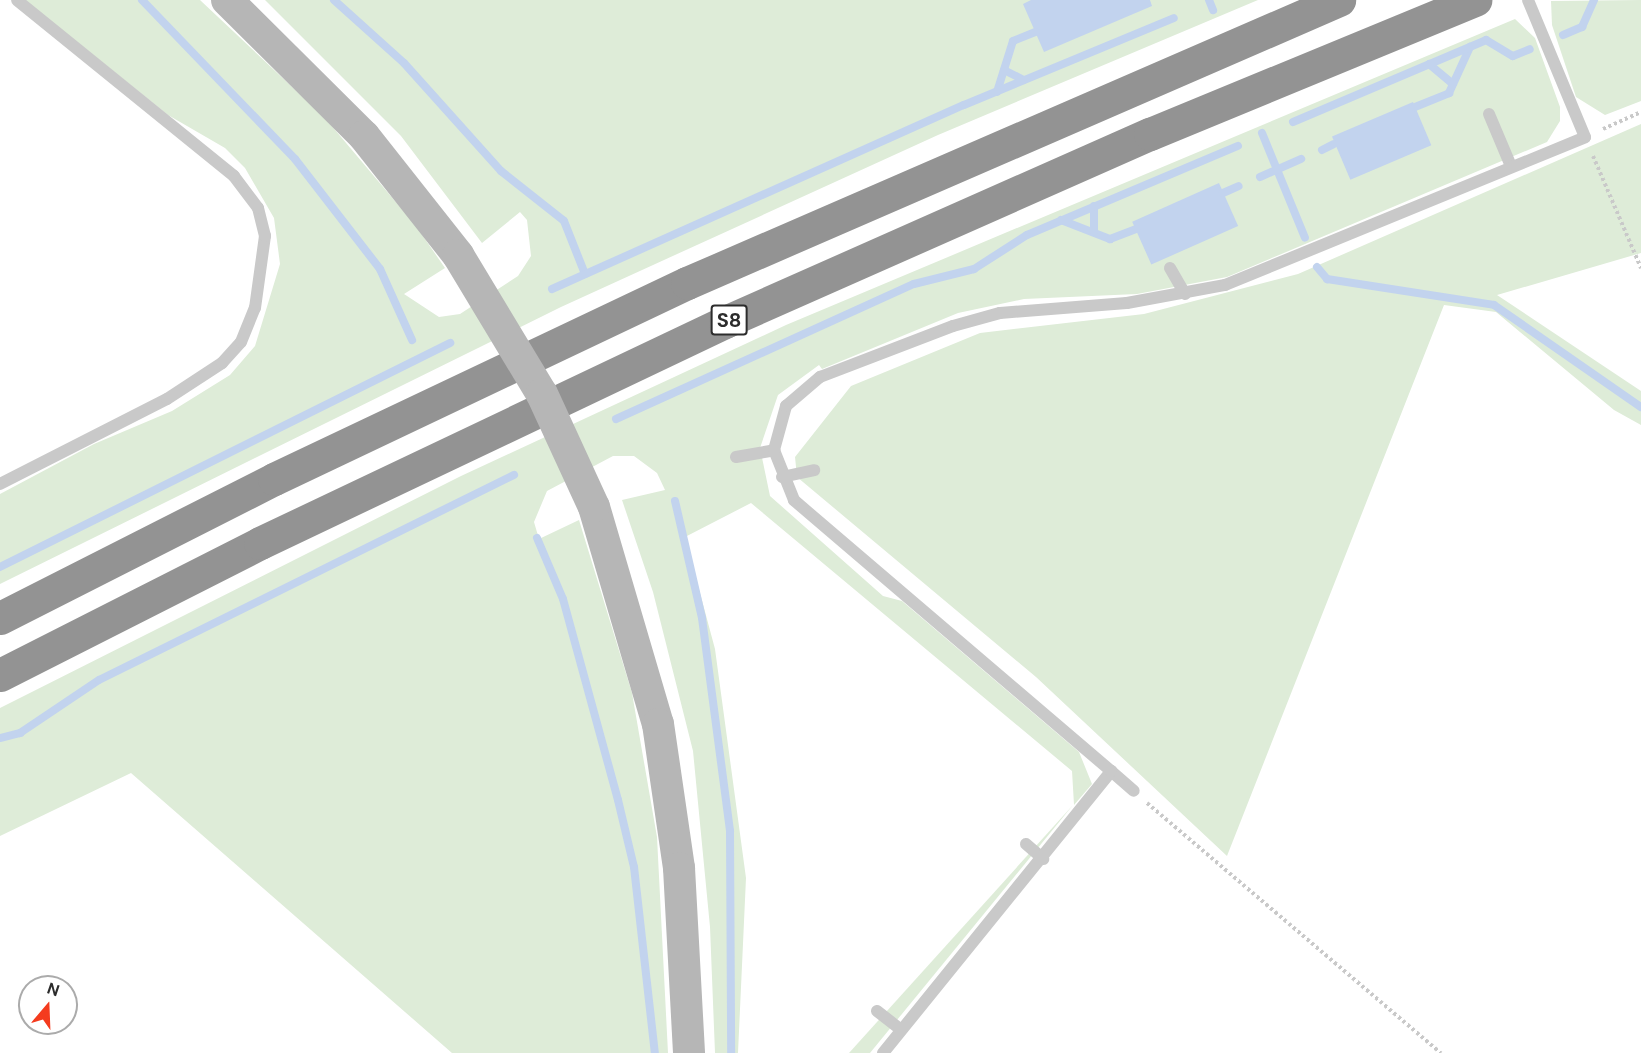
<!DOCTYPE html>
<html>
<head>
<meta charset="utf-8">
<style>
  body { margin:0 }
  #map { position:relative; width:1641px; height:1053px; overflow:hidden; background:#fff; font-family:"DM Sans",sans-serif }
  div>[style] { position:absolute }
  .green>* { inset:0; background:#deecd8 }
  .water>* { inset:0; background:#c2d3ee; transform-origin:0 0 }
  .stream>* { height:8px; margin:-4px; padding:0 4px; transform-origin:4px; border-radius:4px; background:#c2d3ee }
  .path>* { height:4px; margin-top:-2px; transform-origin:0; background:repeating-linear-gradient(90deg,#c9c9c9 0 3px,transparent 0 6px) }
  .lane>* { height:12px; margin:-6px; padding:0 6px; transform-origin:6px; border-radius:6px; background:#c9c9c9 }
  .secondary>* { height:32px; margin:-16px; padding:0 16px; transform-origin:16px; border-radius:16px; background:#b6b6b6 }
  .highway>* { height:33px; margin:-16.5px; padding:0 16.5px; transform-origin:16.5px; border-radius:16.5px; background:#939393 }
  .secondary-bridge>* { height:32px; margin:-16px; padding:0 16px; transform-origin:16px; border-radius:16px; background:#b6b6b6 }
  span { translate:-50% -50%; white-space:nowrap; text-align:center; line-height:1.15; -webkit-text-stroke:6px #fff; paint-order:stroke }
  .shield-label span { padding:2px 4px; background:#fff; border:2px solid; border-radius:4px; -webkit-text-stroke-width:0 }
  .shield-label { font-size:20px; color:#2c2c2c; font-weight:700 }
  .north { position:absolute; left:18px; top:975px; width:60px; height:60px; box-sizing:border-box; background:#fff; border:2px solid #ababab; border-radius:50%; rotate:19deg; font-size:16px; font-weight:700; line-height:24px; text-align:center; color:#2c2c2c }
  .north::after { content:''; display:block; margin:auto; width:21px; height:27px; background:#f43b1e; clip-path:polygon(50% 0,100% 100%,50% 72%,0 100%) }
</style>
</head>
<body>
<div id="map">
  <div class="green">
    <i style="clip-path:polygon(25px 0,200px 0,325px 118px,416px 226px,445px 268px,404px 294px,439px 317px,460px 314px,518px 276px,531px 256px,527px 220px,520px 212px,482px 243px,401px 136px,265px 0,1258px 0,938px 135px,561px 307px,0 584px,0 494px,94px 444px,172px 411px,230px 375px,255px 346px,280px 264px,274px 218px,245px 168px,225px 148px,168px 115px)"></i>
    <i style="clip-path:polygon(1641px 0,1641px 101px,1605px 115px,1576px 97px,1552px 25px,1551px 1px)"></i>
    <i style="clip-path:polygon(1515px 19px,1535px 38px,1560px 107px,1560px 121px,1547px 142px,1227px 277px,1137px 294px,1024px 299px,958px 313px,822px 369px,819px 365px,778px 395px,760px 448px,770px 496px,883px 596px,902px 601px,1079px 752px,1092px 784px,1074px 805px,1072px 771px,751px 503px,685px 537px,715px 649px,746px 878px,738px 1053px,715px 1053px,710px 927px,693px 751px,653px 592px,622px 500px,665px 490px,657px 473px,634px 456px,613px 456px,547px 491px,534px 522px,539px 539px,579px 520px,632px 693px,657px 837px,668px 1053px,452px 1053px,131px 773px,0 836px,0 708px,461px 476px,786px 325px)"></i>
    <i style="clip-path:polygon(1641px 124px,1641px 253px,1497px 295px,1641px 391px,1641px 425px,1614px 410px,1496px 312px,1444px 305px,1227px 856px,1036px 677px,797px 477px,795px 457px,851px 386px,980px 333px,1144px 314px,1298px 274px)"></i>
    <i style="clip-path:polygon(1073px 805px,870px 1053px,849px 1053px)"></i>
  </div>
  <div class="water">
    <i style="clip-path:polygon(1031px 0,1150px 0,1152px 6px,1044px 52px,1023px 4px)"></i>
    <i style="left:1413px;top:102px;width:47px;height:88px;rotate:67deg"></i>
    <i style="left:1219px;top:183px;width:47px;height:95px;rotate:66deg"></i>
  </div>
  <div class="stream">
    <i style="left:142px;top:0;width:221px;rotate:46.1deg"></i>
    <i style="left:295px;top:159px;width:139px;rotate:52.3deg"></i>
    <i style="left:380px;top:269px;width:78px;rotate:65.7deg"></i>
    <i style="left:334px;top:0;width:94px;rotate:42deg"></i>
    <i style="left:404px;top:63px;width:145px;rotate:48.1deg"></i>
    <i style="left:501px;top:171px;width:80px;rotate:38.4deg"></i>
    <i style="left:564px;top:221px;width:57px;rotate:68.4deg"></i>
    <i style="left:1209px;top:0;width:11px;rotate:68deg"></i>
    <i style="left:1563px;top:35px;width:21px;rotate:-23deg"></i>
    <i style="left:1582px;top:27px;width:30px;rotate:-66deg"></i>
    <i style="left:1429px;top:64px;width:31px;rotate:40deg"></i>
    <i style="left:1004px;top:70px;width:22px;rotate:27deg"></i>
    <i style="left:997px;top:92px;width:53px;rotate:-72.6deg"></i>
    <i style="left:1013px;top:41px;width:24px;rotate:-22deg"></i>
    <i style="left:1415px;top:107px;width:37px;rotate:-22deg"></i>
    <i style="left:1449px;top:93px;width:51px;rotate:-65.5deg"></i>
    <i style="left:1293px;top:122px;width:210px;rotate:-23deg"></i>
    <i style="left:1486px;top:40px;width:31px;rotate:31deg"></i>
    <i style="left:1513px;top:56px;width:18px;rotate:-22deg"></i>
    <i style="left:1262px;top:133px;width:113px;rotate:67.7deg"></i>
    <i style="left:1322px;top:150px;width:13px;rotate:-27deg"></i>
    <i style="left:1260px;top:177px;width:45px;rotate:-23.7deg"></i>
    <i style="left:1223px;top:193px;width:17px;rotate:-24deg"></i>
    <i style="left:1061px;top:220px;width:53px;rotate:21.2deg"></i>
    <i style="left:1110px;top:239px;width:28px;rotate:-21deg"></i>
    <i style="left:1094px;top:232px;width:26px;rotate:-90deg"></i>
    <i style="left:1317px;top:267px;width:16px;rotate:50deg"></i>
    <i style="left:1327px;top:279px;width:169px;rotate:8.8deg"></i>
    <i style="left:1494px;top:305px;width:179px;rotate:34.8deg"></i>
    <i style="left:552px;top:289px;width:451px;rotate:-24.1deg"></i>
    <i style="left:964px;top:105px;width:227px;rotate:-22.5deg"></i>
    <i style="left:616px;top:419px;width:327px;rotate:-24.4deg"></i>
    <i style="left:914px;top:284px;width:62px;rotate:-14deg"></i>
    <i style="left:974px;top:269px;width:63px;rotate:-32.7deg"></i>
    <i style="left:1027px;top:235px;width:229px;rotate:-22.9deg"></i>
    <i style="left:675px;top:501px;width:120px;rotate:77deg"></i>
    <i style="left:702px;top:618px;width:215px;rotate:82.5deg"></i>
    <i style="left:730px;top:831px;width:222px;rotate:89.7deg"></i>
    <i style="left:537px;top:538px;width:66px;rotate:66.9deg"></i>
    <i style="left:563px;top:599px;width:208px;rotate:74.7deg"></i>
    <i style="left:618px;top:800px;width:69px;rotate:76.6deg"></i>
    <i style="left:634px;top:867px;width:187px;rotate:83.6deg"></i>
    <i style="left:0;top:567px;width:503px;rotate:-26.46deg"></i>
    <i style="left:0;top:738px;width:21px;rotate:-14deg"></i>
    <i style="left:20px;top:733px;width:95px;rotate:-33.9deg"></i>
    <i style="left:99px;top:680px;width:463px;rotate:-26.3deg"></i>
  </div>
  <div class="path">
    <i style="left:1603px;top:129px;width:42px;rotate:-24.1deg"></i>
    <i style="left:1593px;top:156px;width:122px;rotate:66.8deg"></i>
    <i style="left:1147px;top:803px;width:386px;rotate:40.4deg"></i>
  </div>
  <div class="lane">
    <i style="left:1489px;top:114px;width:56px;rotate:67.1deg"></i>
    <i style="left:1170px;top:268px;width:30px;rotate:60deg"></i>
    <i style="left:736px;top:457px;width:39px;rotate:-10deg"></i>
    <i style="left:782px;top:477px;width:33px;rotate:-12deg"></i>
    <i style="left:0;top:484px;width:187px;rotate:-27deg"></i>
    <i style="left:167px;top:399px;width:66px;rotate:-33.2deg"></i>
    <i style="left:222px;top:363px;width:28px;rotate:-48deg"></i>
    <i style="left:241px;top:342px;width:37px;rotate:-68deg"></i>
    <i style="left:255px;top:308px;width:73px;rotate:-82.1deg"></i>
    <i style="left:265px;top:236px;width:29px;rotate:-104deg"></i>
    <i style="left:258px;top:208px;width:40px;rotate:-127deg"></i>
    <i style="left:234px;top:176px;width:279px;rotate:-141deg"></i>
    <i style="left:1111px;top:771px;width:30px;rotate:41deg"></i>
    <i style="left:1026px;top:844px;width:23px;rotate:41deg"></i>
    <i style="left:877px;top:1011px;width:29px;rotate:38deg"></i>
    <i style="left:883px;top:1053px;width:363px;rotate:-51deg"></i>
    <i style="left:1111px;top:771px;width:417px;rotate:-139.5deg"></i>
    <i style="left:794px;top:500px;width:54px;rotate:-111.8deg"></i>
    <i style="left:774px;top:450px;width:46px;rotate:-74.7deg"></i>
    <i style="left:786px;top:406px;width:45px;rotate:-40.5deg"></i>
    <i style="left:820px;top:377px;width:142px;rotate:-21deg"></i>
    <i style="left:953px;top:326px;width:49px;rotate:-15.5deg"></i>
    <i style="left:1000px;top:313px;width:127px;rotate:-4.5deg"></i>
    <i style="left:1127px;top:303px;width:100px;rotate:-10.4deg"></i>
    <i style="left:1225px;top:285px;width:389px;rotate:-22.3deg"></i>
    <i style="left:1585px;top:137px;width:148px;rotate:-112.6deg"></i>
  </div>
  <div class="secondary">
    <i style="left:227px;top:0;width:193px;rotate:44.8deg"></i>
    <i style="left:364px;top:136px;width:152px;rotate:51.7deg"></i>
    <i style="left:594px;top:507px;width:226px;rotate:73.6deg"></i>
    <i style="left:658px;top:724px;width:146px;rotate:81.7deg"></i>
    <i style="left:679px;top:868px;width:185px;rotate:86.9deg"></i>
  </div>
  <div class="highway">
    <i style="left:0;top:618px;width:307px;rotate:-26.9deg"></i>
    <i style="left:274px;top:479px;width:457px;rotate:-25.4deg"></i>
    <i style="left:687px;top:283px;width:711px;rotate:-23.46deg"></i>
    <i style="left:0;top:675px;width:292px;rotate:-26.9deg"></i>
    <i style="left:260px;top:543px;width:515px;rotate:-25.42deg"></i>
    <i style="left:725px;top:322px;width:465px;rotate:-23.9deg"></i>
    <i style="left:1150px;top:134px;width:352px;rotate:-22.4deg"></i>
  </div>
  <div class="secondary-bridge">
    <i style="left:458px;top:255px;width:162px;rotate:58.9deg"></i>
    <i style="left:542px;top:394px;width:124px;rotate:65.3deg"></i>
  </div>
  <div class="shield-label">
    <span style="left:729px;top:320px">S8</span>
  </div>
  <div class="north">N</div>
</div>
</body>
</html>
